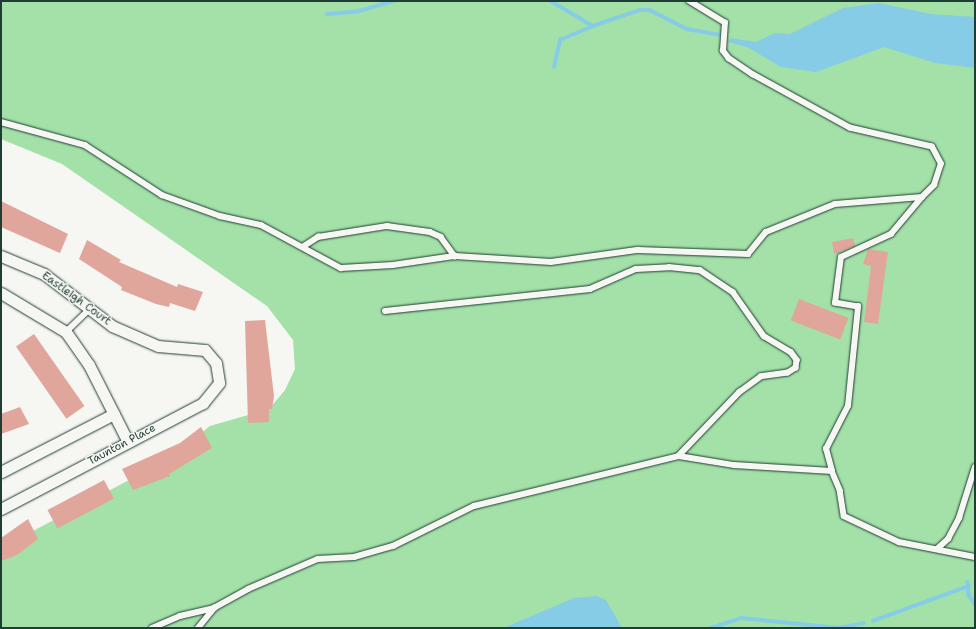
<!DOCTYPE html>
<html>
<head>
<meta charset="utf-8">
<style>
  body { margin:0 }
  #map { position:relative; width:976px; height:629px; overflow:hidden; background:#f6f6f2; font-family:"Shantell Sans",sans-serif }
  div>[style] { position:absolute }
  .green>* { inset:0; background:#a3e1a8 }
  .water>* { inset:0; background:#86cce7 }
  .stream>* { height:3.5px; margin:-1.75px; padding:0 1.75px; transform-origin:1.75px; border-radius:1.75px; background:#86cce7 }
  .building>* { inset:0; background:#e0a69c; transform-origin:0 0 }
  .roads { filter:drop-shadow(0 0 1px #1f3d34) drop-shadow(0 0 1px #1f3d34) }
  .lane>* { height:5.5px; margin:-2.75px; padding:0 2.75px; transform-origin:2.75px; border-radius:2.75px; background:#f6f6f2 }
  .street>* { height:11px; margin:-5.5px; padding:0 5.5px; transform-origin:5.5px; border-radius:5.5px; background:#f6f6f2 }
  span { translate:-50% -50%; white-space:nowrap; text-align:center; line-height:1.15; -webkit-text-stroke:3px #f6f6f2; paint-order:stroke }
  .street-label { font-size:11px; color:#1f3d34 }
  .frame { position:absolute; inset:0; border:2px solid #1f3d34; pointer-events:none }
</style>
</head>
<body>
<div id="map">
  <div class="green">
    <i style="clip-path:polygon(1px 1px,975px 1px,975px 628px,1px 628px,1px 548px,165px 461px,210px 426px,269px 409px,285px 390px,295px 369px,293px 340px,267px 306px,62px 164px,1px 139px)"></i>
  </div>
  <div class="water">
    <i style="clip-path:polygon(879px 3px,931px 14px,975px 17px,975px 68px,935px 63px,884px 47px,816px 72px,781px 67px,747px 47px,728px 42px,731px 38px,756px 42px,775px 33px,790px 34px,843px 8px)"></i>
    <i style="clip-path:polygon(596px 596px,606px 600px,622px 628px,503px 628px,574px 598px)"></i>
  </div>
  <div class="stream">
    <i style="left:551px;top:1px;width:49px;rotate:30.8deg"></i>
    <i style="left:593px;top:26px;width:50px;rotate:-18.8deg"></i>
    <i style="left:640px;top:10px;width:10px"></i>
    <i style="left:650px;top:10px;width:42px;rotate:27.2deg"></i>
    <i style="left:687px;top:29px;width:34px;rotate:10deg"></i>
    <i style="left:327px;top:14px;width:32px;rotate:-5deg"></i>
    <i style="left:359px;top:11px;width:37px;rotate:-16deg"></i>
    <i style="left:554px;top:67px;width:28px;rotate:-77deg"></i>
    <i style="left:560px;top:40px;width:36px;rotate:-23deg"></i>
    <i style="left:968px;top:582px;width:13px;rotate:86deg"></i>
    <i style="left:969px;top:595px;width:11px;rotate:56deg"></i>
    <i style="left:873px;top:621px;width:102px;rotate:-20deg"></i>
    <i style="left:711px;top:628px;width:32px;rotate:-18deg"></i>
    <i style="left:741px;top:618px;width:99px;rotate:5.8deg"></i>
    <i style="left:839px;top:628px;width:25px;rotate:-11deg"></i>
  </div>
  <div class="building">
    <i style="clip-path:polygon(1px 201px,68px 234px,60px 253px,1px 227px)"></i>
    <i style="clip-path:polygon(853px 238px,855px 246px,834px 254px,832px 242px)"></i>
    <i style="clip-path:polygon(87px 240px,121px 260px,119px 262px,177px 287px,178px 284px,203px 292px,195px 311px,170px 303px,169px 307px,156px 304px,121px 290px,122px 287px,79px 259px)"></i>
    <i style="clip-path:polygon(868px 249px,888px 252px,878px 324px,864px 322px,871px 266px,863px 264px)"></i>
    <i style="left:799px;top:299px;width:53px;height:23px;rotate:21deg"></i>
    <i style="clip-path:polygon(265px 320px,274px 396px,272px 409px,269px 409px,269px 422px,248px 423px,245px 321px)"></i>
    <i style="left:34px;top:334px;width:88px;height:22px;rotate:55deg"></i>
    <i style="clip-path:polygon(20px 407px,29px 424px,1px 434px,1px 414px)"></i>
    <i style="clip-path:polygon(201px 427px,212px 448px,169px 474px,170px 476px,133px 490px,122px 469px,180px 443px)"></i>
    <i style="left:104px;top:480px;width:21px;height:64px;rotate:62deg"></i>
    <i style="clip-path:polygon(28px 519px,38px 539px,17px 555px,1px 561px,1px 538px)"></i>
  </div>
  <div class="roads">
    <div class="lane">
      <i style="left:1px;top:122px;width:87px;rotate:15.3deg"></i>
      <i style="left:85px;top:145px;width:92px;rotate:33deg"></i>
      <i style="left:162px;top:195px;width:62px;rotate:19.9deg"></i>
      <i style="left:220px;top:216px;width:42px;rotate:12.4deg"></i>
      <i style="left:261px;top:225px;width:91px;rotate:28.3deg"></i>
      <i style="left:341px;top:268px;width:52px;rotate:-3.3deg"></i>
      <i style="left:393px;top:265px;width:63px;rotate:-8.3deg"></i>
      <i style="left:455px;top:256px;width:96px;rotate:3.6deg"></i>
      <i style="left:551px;top:262px;width:88px;rotate:-7.9deg"></i>
      <i style="left:638px;top:250px;width:110px;rotate:2.1deg"></i>
      <i style="left:748px;top:254px;width:28px;rotate:-51deg"></i>
      <i style="left:766px;top:232px;width:74px;rotate:-22.1deg"></i>
      <i style="left:835px;top:204px;width:87px;rotate:-4.6deg"></i>
      <i style="left:922px;top:197px;width:17px;rotate:-45deg"></i>
      <i style="left:934px;top:185px;width:22px;rotate:-72deg"></i>
      <i style="left:941px;top:164px;width:19px;rotate:-118deg"></i>
      <i style="left:932px;top:147px;width:84px;rotate:-167deg"></i>
      <i style="left:850px;top:128px;width:111px;rotate:-151.3deg"></i>
      <i style="left:753px;top:75px;width:29px;rotate:-146deg"></i>
      <i style="left:729px;top:59px;width:10px;rotate:-127deg"></i>
      <i style="left:723px;top:51px;width:28px;rotate:-86deg"></i>
      <i style="left:725px;top:23px;width:42px;rotate:-148.6deg"></i>
      <i style="left:304px;top:246px;width:17px;rotate:-33deg"></i>
      <i style="left:318px;top:237px;width:70px;rotate:-9.1deg"></i>
      <i style="left:387px;top:226px;width:43px;rotate:7.9deg"></i>
      <i style="left:430px;top:232px;width:12px;rotate:24deg"></i>
      <i style="left:441px;top:237px;width:24px;rotate:54deg"></i>
      <i style="left:385px;top:311px;width:206px;rotate:-6.1deg"></i>
      <i style="left:590px;top:289px;width:50px;rotate:-23.5deg"></i>
      <i style="left:636px;top:269px;width:33px;rotate:-3deg"></i>
      <i style="left:669px;top:267px;width:31px;rotate:6deg"></i>
      <i style="left:700px;top:270px;width:40px;rotate:34deg"></i>
      <i style="left:733px;top:292px;width:54px;rotate:54.8deg"></i>
      <i style="left:764px;top:336px;width:31px;rotate:31deg"></i>
      <i style="left:791px;top:352px;width:10px;rotate:53deg"></i>
      <i style="left:797px;top:360px;width:8px;rotate:97deg"></i>
      <i style="left:796px;top:368px;width:9px;rotate:148deg"></i>
      <i style="left:788px;top:373px;width:27px;rotate:172deg"></i>
      <i style="left:761px;top:377px;width:26px;rotate:144deg"></i>
      <i style="left:740px;top:392px;width:88px;rotate:133.6deg"></i>
      <i style="left:66px;top:332px;width:33px;rotate:-44deg"></i>
      <i style="left:832px;top:471px;width:23px;rotate:-105deg"></i>
      <i style="left:826px;top:449px;width:48px;rotate:-62.9deg"></i>
      <i style="left:848px;top:406px;width:100px;rotate:-84.2deg"></i>
      <i style="left:858px;top:307px;width:23px;rotate:-170deg"></i>
      <i style="left:835px;top:303px;width:46px;rotate:-82.6deg"></i>
      <i style="left:841px;top:257px;width:55px;rotate:-24.7deg"></i>
      <i style="left:891px;top:234px;width:48px;rotate:-50deg"></i>
      <i style="left:937px;top:549px;width:15px;rotate:-42deg"></i>
      <i style="left:948px;top:539px;width:24px;rotate:-62deg"></i>
      <i style="left:959px;top:518px;width:53px;rotate:-72.6deg"></i>
      <i style="left:152px;top:628px;width:30px;rotate:-23deg"></i>
      <i style="left:180px;top:616px;width:35px;rotate:-13deg"></i>
      <i style="left:214px;top:608px;width:39px;rotate:-29deg"></i>
      <i style="left:248px;top:589px;width:76px;rotate:-23.2deg"></i>
      <i style="left:318px;top:559px;width:36px;rotate:-3deg"></i>
      <i style="left:354px;top:557px;width:41px;rotate:-15.8deg"></i>
      <i style="left:393px;top:546px;width:90px;rotate:-26.3deg"></i>
      <i style="left:474px;top:506px;width:211px;rotate:-13.7deg"></i>
      <i style="left:679px;top:456px;width:56px;rotate:9.3deg"></i>
      <i style="left:734px;top:465px;width:98px;rotate:3.5deg"></i>
      <i style="left:832px;top:471px;width:21px;rotate:67deg"></i>
      <i style="left:840px;top:490px;width:26px;rotate:81deg"></i>
      <i style="left:844px;top:516px;width:61px;rotate:25.3deg"></i>
      <i style="left:899px;top:542px;width:77px;rotate:11.2deg"></i>
      <i style="left:198px;top:628px;width:26px;rotate:-51deg"></i>
    </div>
    <div class="street">
      <i style="left:1px;top:256px;width:47px;rotate:22.7deg"></i>
      <i style="left:44px;top:274px;width:86px;rotate:37.4deg"></i>
      <i style="left:112px;top:326px;width:50px;rotate:23.5deg"></i>
      <i style="left:158px;top:346px;width:47px;rotate:4.9deg"></i>
      <i style="left:205px;top:350px;width:17px;rotate:50deg"></i>
      <i style="left:216px;top:363px;width:20px;rotate:81deg"></i>
      <i style="left:219px;top:383px;width:26px;rotate:129deg"></i>
      <i style="left:203px;top:403px;width:228px;rotate:152.3deg"></i>
      <i style="left:1px;top:293px;width:76px;rotate:31deg"></i>
      <i style="left:66px;top:332px;width:40px;rotate:55.1deg"></i>
      <i style="left:89px;top:365px;width:86px;rotate:63.1deg"></i>
      <i style="left:1px;top:472px;width:127px;rotate:-27.2deg"></i>
    </div>
  </div>
  <div class="street-label">
    <span style="left:76px;top:299px;rotate:36deg">Eastleigh Court</span>
    <span style="left:122px;top:445px;rotate:-28deg">Taunton Place</span>
  </div>
  <div class="frame"></div>
</div>
</body>
</html>
